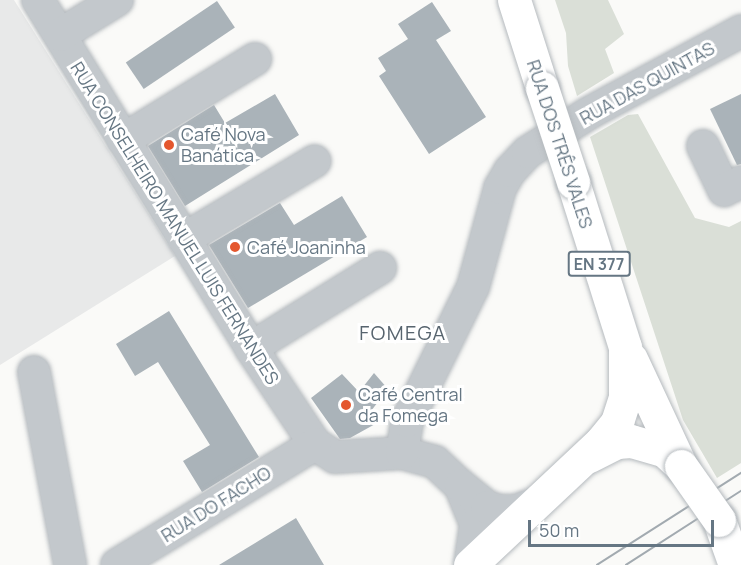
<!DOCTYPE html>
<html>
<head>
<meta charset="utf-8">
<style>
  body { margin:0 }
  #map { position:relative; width:741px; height:565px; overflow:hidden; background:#fafaf8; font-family:Manrope,sans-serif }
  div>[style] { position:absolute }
  .built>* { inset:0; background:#e8e9e9 }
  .green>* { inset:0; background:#dadfd7 }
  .building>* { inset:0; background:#aab3b9; transform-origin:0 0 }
  .roads { filter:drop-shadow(0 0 2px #b5babe) drop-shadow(0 0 2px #b5babe) }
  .minor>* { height:32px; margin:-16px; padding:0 16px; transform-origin:16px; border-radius:16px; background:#c3c8cc }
  .major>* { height:33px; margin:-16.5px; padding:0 16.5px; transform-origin:16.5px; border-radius:16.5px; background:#fff }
  .tram>* { height:1.5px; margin:-0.75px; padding:0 0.75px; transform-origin:0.75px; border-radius:0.75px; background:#a2aab0 }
  .bridges { filter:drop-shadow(0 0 2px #b5babe) drop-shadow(0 0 2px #b5babe) }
  .major-bridge>* { height:33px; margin:-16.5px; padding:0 16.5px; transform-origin:16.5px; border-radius:16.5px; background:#fff }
  .dots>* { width:16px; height:16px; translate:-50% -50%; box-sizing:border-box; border:3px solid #fff; border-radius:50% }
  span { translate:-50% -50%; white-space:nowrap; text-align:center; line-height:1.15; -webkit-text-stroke:6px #fff; paint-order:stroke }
  .shield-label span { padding:2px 4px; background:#fff; border:2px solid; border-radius:4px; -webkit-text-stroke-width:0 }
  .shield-label { font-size:16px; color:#657683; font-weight:700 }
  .street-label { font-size:18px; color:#657683 }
  .poi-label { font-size:18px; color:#657683 }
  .left { translate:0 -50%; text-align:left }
  .neighbourhood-label { font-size:20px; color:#57646e; letter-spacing:1.5px }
  .scale { position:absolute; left:528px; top:520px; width:186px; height:27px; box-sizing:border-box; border:3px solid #657683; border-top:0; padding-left:8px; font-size:18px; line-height:21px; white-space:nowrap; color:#657683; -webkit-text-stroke:4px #fff; paint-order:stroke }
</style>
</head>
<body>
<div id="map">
  <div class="built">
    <i style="clip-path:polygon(0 0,14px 0,175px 256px,0 365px)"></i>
  </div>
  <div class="green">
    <i style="clip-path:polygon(555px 0,608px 0,624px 34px,605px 49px,614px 73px,577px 96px,568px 66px,566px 33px)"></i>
    <i style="clip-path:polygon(638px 114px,695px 218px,729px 227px,741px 221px,741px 463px,717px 478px,683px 420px,590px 137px,628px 115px)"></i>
  </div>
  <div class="building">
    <i style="left:217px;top:1px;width:32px;height:110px;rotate:56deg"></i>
    <i style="clip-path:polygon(432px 2px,451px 31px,436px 40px,486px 117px,429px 154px,379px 76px,386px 71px,378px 58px,408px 39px,398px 24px)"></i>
    <i style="clip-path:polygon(275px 94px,299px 135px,185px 206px,148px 146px,214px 105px,225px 123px)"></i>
    <i style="clip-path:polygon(741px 94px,741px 164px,737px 165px,710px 109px)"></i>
    <i style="clip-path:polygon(342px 196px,367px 237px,248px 308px,209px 245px,280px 203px,294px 225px)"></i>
    <i style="clip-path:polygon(169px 311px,259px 457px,202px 492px,183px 461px,210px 445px,158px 362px,135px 376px,116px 344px)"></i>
    <i style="clip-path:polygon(374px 373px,388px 389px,371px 411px,377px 423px,350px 438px,340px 439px,311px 398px,342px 374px,359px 392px)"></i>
    <i style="clip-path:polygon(296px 518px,324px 565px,219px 565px,260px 540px)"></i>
  </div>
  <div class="roads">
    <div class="minor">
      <i style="left:38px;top:0;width:408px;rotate:58.5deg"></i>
      <i style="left:251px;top:348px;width:115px;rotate:56.3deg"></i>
      <i style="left:315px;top:444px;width:24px;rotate:33deg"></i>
      <i style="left:335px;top:457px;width:67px;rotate:-3.4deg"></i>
      <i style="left:402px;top:453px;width:34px;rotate:15deg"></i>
      <i style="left:435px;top:462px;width:34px;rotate:43deg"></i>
      <i style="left:460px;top:485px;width:42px;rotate:67.7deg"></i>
      <i style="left:476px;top:524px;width:41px;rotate:98.3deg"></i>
      <i style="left:60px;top:35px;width:67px;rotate:-31.6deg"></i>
      <i style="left:123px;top:140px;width:155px;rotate:-31.5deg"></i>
      <i style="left:703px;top:146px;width:49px;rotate:64.5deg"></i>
      <i style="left:724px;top:190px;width:19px;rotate:-25deg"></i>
      <i style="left:184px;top:239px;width:152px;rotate:-30.8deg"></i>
      <i style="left:251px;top:348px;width:152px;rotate:-31.8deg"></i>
      <i style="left:34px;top:372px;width:196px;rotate:79.4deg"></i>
      <i style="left:402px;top:453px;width:32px;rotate:-81deg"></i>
      <i style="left:407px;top:421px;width:149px;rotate:-63.8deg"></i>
      <i style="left:473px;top:287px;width:103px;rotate:-74.7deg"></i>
      <i style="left:500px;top:188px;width:20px;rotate:-60deg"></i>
      <i style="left:510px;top:171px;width:26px;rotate:-47deg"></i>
      <i style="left:528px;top:152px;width:72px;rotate:-32.6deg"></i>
      <i style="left:589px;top:113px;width:173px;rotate:-28.3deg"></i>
      <i style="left:461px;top:486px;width:33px;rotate:39deg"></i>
      <i style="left:487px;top:507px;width:13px;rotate:18deg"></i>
      <i style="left:499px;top:511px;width:17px"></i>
      <i style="left:516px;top:511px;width:22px;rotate:-21deg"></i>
      <i style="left:117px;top:565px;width:232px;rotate:-31.4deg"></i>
    </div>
    <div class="major">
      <i style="left:514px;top:0;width:92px;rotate:72.3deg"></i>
      <i style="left:631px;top:359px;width:118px;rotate:65deg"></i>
      <i style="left:589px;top:456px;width:31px;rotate:-27deg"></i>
      <i style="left:617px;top:442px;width:14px;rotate:-4deg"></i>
      <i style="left:631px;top:441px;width:35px;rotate:16deg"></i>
      <i style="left:665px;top:451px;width:21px;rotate:43deg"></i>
      <i style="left:719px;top:520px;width:48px;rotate:70.4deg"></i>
      <i style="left:470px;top:565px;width:180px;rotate:-43.2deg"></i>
      <i style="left:601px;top:442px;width:26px;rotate:-51deg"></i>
      <i style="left:617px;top:422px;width:25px;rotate:-72deg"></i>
      <i style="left:625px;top:398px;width:51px;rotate:-90deg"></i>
      <i style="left:625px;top:347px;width:173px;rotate:-107.5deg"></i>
    </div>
  </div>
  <div class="tram">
    <i style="left:597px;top:565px;width:171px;rotate:-32.6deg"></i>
    <i style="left:626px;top:565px;width:137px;rotate:-32.8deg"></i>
  </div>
  <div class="bridges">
    <div class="major-bridge">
      <i style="left:542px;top:88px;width:99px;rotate:71.7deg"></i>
      <i style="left:681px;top:466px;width:66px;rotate:54.9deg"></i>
    </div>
  </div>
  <div class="dots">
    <i style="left:169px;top:145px;background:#e4572e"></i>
    <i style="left:235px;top:247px;background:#e4572e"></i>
    <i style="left:346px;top:405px;background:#e4572e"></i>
  </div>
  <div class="shield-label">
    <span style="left:599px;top:264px">EN 377</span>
  </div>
  <div class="street-label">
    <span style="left:647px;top:83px;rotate:-29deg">RUA DAS QUINTAS</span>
    <span style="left:560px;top:144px;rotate:72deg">RUA DOS TRÊS VALES</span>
    <span style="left:175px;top:223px;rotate:58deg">RUA CONSELHEIRO MANUEL LUIS FERNANDES</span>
    <span style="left:216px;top:504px;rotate:-32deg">RUA DO FACHO</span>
  </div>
  <div class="poi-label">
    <span class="left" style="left:181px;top:145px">Café Nova<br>Banática</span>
    <span class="left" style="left:247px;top:247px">Café Joaninha</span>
    <span class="left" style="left:358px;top:405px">Café Central<br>da Fomega</span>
  </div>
  <div class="neighbourhood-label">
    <span style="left:403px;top:332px">FOMEGA</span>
  </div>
  <div class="scale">50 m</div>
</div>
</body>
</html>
